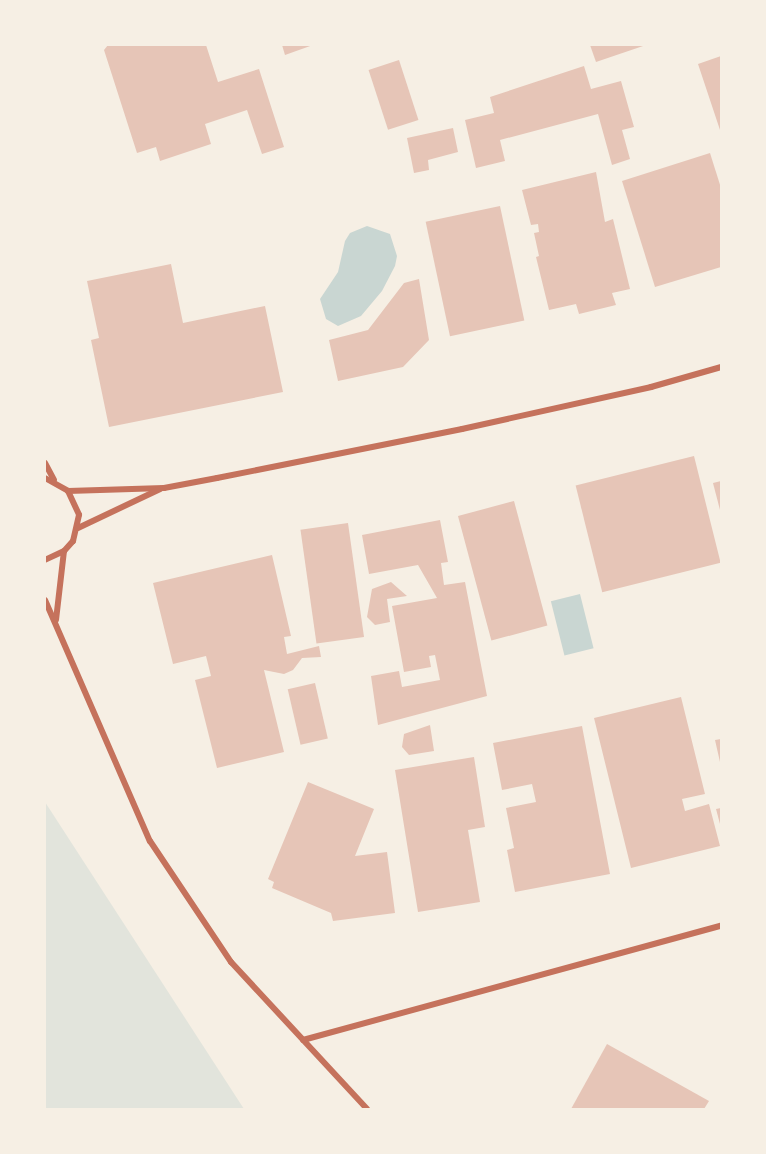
<!DOCTYPE html>
<html>
<head>
<meta charset="utf-8">
<style>
  body { margin:0 }
  #map { position:relative; width:766px; height:1154px; overflow:hidden; background:#f6efe4; font-family:"Roboto Condensed",sans-serif }
  div>[style] { position:absolute }
  .green>* { inset:0; background:#e2e4dc }
  .water>* { inset:0; background:#c9d6d2; transform-origin:0 0 }
  .building>* { inset:0; background:#e6c5b7; transform-origin:0 0 }
  .minor>* { height:6px; margin:-3px; padding:0 3px; transform-origin:3px; border-radius:3px; background:#c5725c }
  span { translate:-50% -50%; white-space:nowrap; text-align:center; line-height:1.15; -webkit-text-stroke:5px #f6efe4; paint-order:stroke }
  .frame { position:absolute; inset:0; border:46px solid #f6efe4; pointer-events:none }
</style>
</head>
<body>
<div id="map">
  <div class="green">
    <i style="clip-path:polygon(45px 802px,244px 1109px,45px 1109px)"></i>
  </div>
  <div class="water">
    <i style="clip-path:polygon(367px 226px,390px 234px,397px 256px,395px 266px,382px 291px,361px 316px,338px 326px,326px 319px,320px 299px,338px 272px,345px 241px,350px 233px)"></i>
    <i style="left:580px;top:594px;width:56px;height:30px;rotate:76deg"></i>
  </div>
  <div class="building">
    <i style="clip-path:polygon(108px 45px,206px 45px,218px 82px,259px 69px,284px 147px,262px 154px,247px 110px,205px 124px,211px 144px,160px 161px,156px 147px,137px 153px,104px 50px)"></i>
    <i style="clip-path:polygon(282px 45px,313px 45px,285px 55px)"></i>
    <i style="clip-path:polygon(590px 45px,646px 45px,596px 62px)"></i>
    <i style="clip-path:polygon(721px 56px,721px 133px,698px 64px)"></i>
    <i style="left:399px;top:60px;width:63px;height:32px;rotate:72deg"></i>
    <i style="clip-path:polygon(584px 66px,591px 89px,621px 81px,634px 127px,622px 130px,630px 159px,612px 165px,598px 114px,500px 140px,505px 161px,476px 168px,465px 120px,494px 113px,490px 97px)"></i>
    <i style="clip-path:polygon(453px 128px,458px 152px,428px 160px,429px 170px,414px 173px,407px 138px)"></i>
    <i style="clip-path:polygon(710px 153px,721px 188px,721px 267px,655px 287px,622px 181px)"></i>
    <i style="clip-path:polygon(596px 172px,605px 222px,613px 219px,630px 289px,612px 293px,616px 305px,579px 314px,576px 304px,549px 310px,536px 257px,539px 256px,534px 233px,539px 232px,538px 224px,531px 225px,522px 190px)"></i>
    <i style="left:500px;top:206px;width:117px;height:76px;rotate:78deg"></i>
    <i style="clip-path:polygon(171px 264px,183px 323px,265px 306px,283px 392px,109px 427px,91px 340px,99px 338px,87px 281px)"></i>
    <i style="clip-path:polygon(419px 279px,429px 340px,403px 367px,338px 381px,329px 340px,368px 330px,404px 283px)"></i>
    <i style="left:694px;top:456px;width:110px;height:122px;rotate:76deg"></i>
    <i style="clip-path:polygon(721px 481px,721px 510px,720px 510px,713px 483px)"></i>
    <i style="left:514px;top:501px;width:129px;height:58px;rotate:75deg"></i>
    <i style="clip-path:polygon(440px 520px,448px 562px,441px 563px,444px 585px,465px 582px,487px 696px,378px 725px,371px 676px,399px 671px,402px 687px,440px 680px,435px 655px,429px 656px,431px 667px,404px 672px,392px 606px,437px 598px,418px 565px,369px 574px,362px 535px)"></i>
    <i style="left:348px;top:523px;width:115px;height:48px;rotate:82deg"></i>
    <i style="clip-path:polygon(272px 555px,291px 636px,284px 637px,287px 654px,319px 646px,321px 657px,302px 658px,293px 670px,284px 674px,264px 670px,284px 752px,217px 768px,195px 680px,211px 676px,206px 656px,173px 664px,153px 583px)"></i>
    <i style="clip-path:polygon(391px 582px,407px 596px,387px 599px,390px 622px,375px 625px,367px 617px,372px 589px)"></i>
    <i style="left:315px;top:683px;width:57px;height:28px;rotate:77deg"></i>
    <i style="clip-path:polygon(681px 697px,705px 794px,682px 799px,685px 811px,709px 804px,720px 846px,631px 868px,594px 718px)"></i>
    <i style="clip-path:polygon(430px 725px,434px 751px,409px 755px,402px 747px,404px 734px)"></i>
    <i style="clip-path:polygon(582px 726px,610px 874px,515px 892px,507px 850px,514px 848px,506px 808px,536px 802px,532px 784px,502px 790px,493px 743px)"></i>
    <i style="clip-path:polygon(721px 739px,721px 761px,720px 762px,715px 740px)"></i>
    <i style="clip-path:polygon(474px 757px,485px 827px,468px 830px,480px 902px,418px 912px,395px 770px)"></i>
    <i style="clip-path:polygon(308px 782px,374px 809px,355px 856px,387px 852px,395px 913px,333px 921px,331px 913px,272px 888px,274px 882px,268px 879px)"></i>
    <i style="clip-path:polygon(721px 808px,721px 824px,720px 824px,716px 809px)"></i>
    <i style="clip-path:polygon(607px 1044px,709px 1101px,704px 1109px,571px 1109px)"></i>
  </div>
  <div class="minor">
    <i style="left:45px;top:463px;width:19px;rotate:62deg"></i>
    <i style="left:45px;top:478px;width:26px;rotate:29deg"></i>
    <i style="left:68px;top:491px;width:26px;rotate:65deg"></i>
    <i style="left:79px;top:515px;width:27px;rotate:103deg"></i>
    <i style="left:73px;top:541px;width:13px;rotate:132deg"></i>
    <i style="left:64px;top:551px;width:21px;rotate:155deg"></i>
    <i style="left:68px;top:491px;width:96px;rotate:-1.8deg"></i>
    <i style="left:164px;top:488px;width:54px;rotate:-10.7deg"></i>
    <i style="left:217px;top:478px;width:250px;rotate:-11.3deg"></i>
    <i style="left:462px;top:429px;width:194px;rotate:-12.5deg"></i>
    <i style="left:651px;top:387px;width:73px;rotate:-15.9deg"></i>
    <i style="left:78px;top:528px;width:91px;rotate:-25.4deg"></i>
    <i style="left:45px;top:600px;width:263px;rotate:66.5deg"></i>
    <i style="left:150px;top:841px;width:146px;rotate:56.2deg"></i>
    <i style="left:231px;top:962px;width:200px;rotate:47.2deg"></i>
    <i style="left:56px;top:620px;width:69px;rotate:-83.4deg"></i>
    <i style="left:303px;top:1040px;width:433px;rotate:-15.3deg"></i>
  </div>
  <div class="frame"></div>
</div>
</body>
</html>
